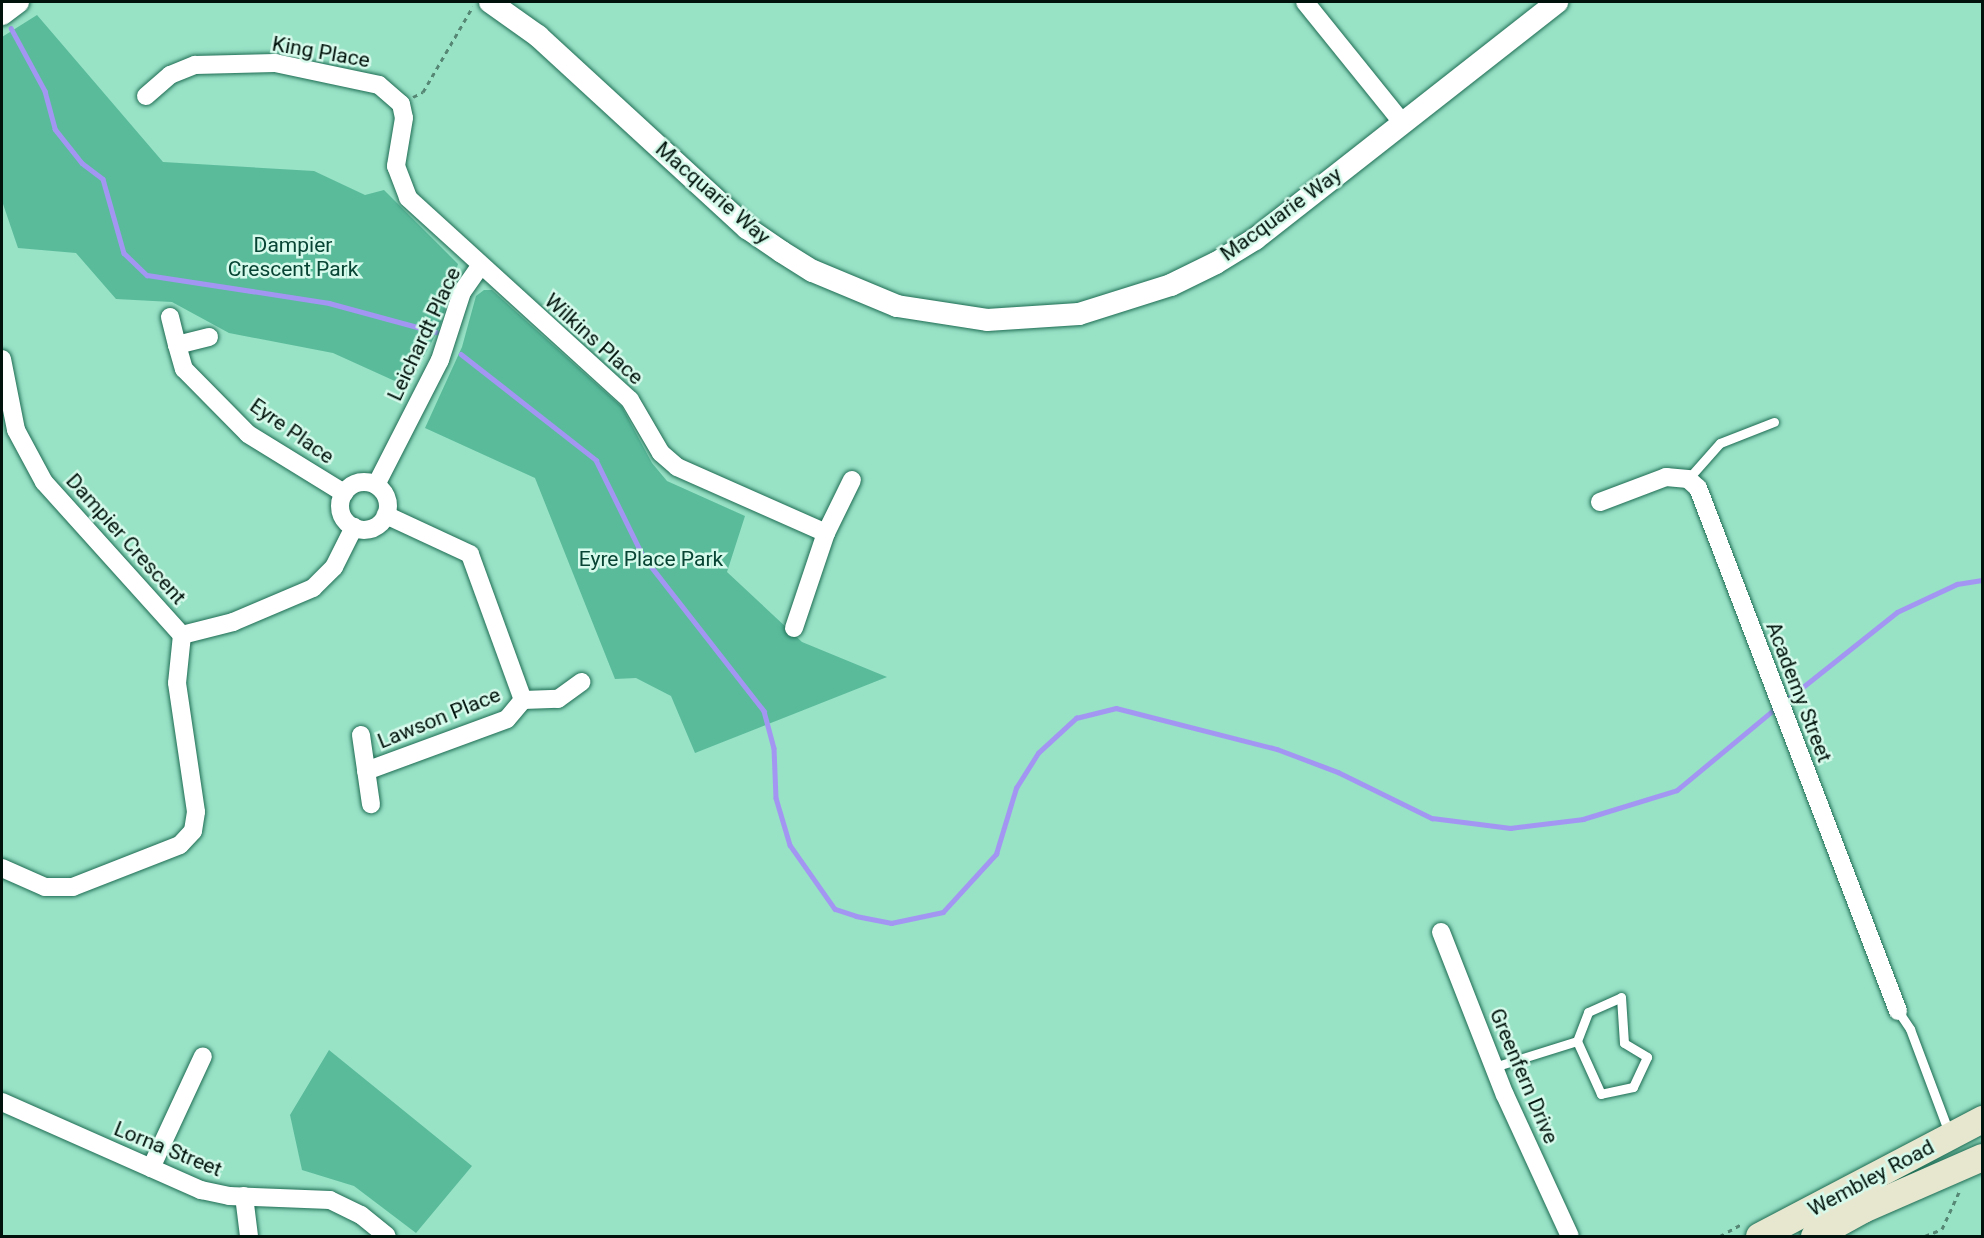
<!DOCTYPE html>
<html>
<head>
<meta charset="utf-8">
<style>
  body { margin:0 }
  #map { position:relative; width:1984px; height:1238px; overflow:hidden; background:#98e2c6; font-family:Roboto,sans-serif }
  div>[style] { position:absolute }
  .green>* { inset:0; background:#5abb9b }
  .stream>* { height:4.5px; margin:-2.25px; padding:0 2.25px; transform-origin:2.25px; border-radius:2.25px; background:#a396f2 }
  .path>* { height:3px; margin-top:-1.5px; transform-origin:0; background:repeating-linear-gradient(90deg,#558774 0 4.5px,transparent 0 9px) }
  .roads { filter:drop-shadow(0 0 2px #1e6c54) drop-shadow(0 0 2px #1e6c54) }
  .service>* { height:9px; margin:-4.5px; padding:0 4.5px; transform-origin:4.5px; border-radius:4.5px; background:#fff }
  .minor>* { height:18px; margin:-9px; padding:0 9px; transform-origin:9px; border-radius:9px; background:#fff }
  .minor>.ring { margin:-9px; padding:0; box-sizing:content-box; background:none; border:18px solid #fff; border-radius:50% }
  .tertiary>* { height:22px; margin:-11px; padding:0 11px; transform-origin:11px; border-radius:11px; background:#fff }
  .secondary>* { height:27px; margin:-13.5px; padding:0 13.5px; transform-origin:13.5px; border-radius:13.5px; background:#e7e7d0 }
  span { translate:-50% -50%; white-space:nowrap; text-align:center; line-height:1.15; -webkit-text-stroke:5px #d6faeb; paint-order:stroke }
  .street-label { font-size:21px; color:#00120b }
  .park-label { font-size:21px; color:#084433 }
  .frame { position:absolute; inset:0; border:3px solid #00120b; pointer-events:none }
</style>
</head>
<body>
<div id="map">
  <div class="green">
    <i style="clip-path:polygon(37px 15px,163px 162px,314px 171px,365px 195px,384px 190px,458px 264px,440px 326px,408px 387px,333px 353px,229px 333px,172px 302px,116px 299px,76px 253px,18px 248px,2px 201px,2px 37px)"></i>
    <i style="clip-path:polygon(484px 290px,492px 290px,622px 407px,652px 463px,667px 481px,745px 516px,727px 572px,802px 642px,887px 677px,695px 753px,671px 696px,636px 678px,615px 679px,535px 478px,425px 428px,462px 347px,476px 296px)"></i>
    <i style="clip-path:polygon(329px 1050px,472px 1166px,416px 1233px,354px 1186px,302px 1170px,290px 1115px)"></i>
  </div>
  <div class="stream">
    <i style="left:11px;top:28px;width:72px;rotate:61.6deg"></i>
    <i style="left:45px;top:91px;width:39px;rotate:75deg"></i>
    <i style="left:55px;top:129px;width:43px;rotate:51.5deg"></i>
    <i style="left:82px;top:163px;width:26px;rotate:37deg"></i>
    <i style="left:103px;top:179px;width:77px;rotate:74.2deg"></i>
    <i style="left:124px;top:253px;width:32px;rotate:44deg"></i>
    <i style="left:147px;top:275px;width:184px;rotate:8.7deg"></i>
    <i style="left:329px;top:303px;width:111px;rotate:15.2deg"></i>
    <i style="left:461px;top:354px;width:172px;rotate:38.1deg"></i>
    <i style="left:596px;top:460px;width:107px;rotate:63.9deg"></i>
    <i style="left:643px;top:556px;width:197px;rotate:52deg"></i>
    <i style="left:764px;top:711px;width:38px;rotate:75deg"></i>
    <i style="left:774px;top:748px;width:50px;rotate:87.7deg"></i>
    <i style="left:776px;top:798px;width:49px;rotate:73.4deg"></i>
    <i style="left:790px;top:845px;width:78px;rotate:54.9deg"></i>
    <i style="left:835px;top:909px;width:22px;rotate:18deg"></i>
    <i style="left:856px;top:916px;width:36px;rotate:11deg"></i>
    <i style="left:891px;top:923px;width:53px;rotate:-11.9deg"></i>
    <i style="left:943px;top:912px;width:79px;rotate:-47.6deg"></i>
    <i style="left:996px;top:854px;width:69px;rotate:-73.1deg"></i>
    <i style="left:1016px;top:788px;width:41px;rotate:-57.8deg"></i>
    <i style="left:1038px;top:753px;width:52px;rotate:-42.6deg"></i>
    <i style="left:1076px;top:718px;width:41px;rotate:-14deg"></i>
    <i style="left:1116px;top:708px;width:166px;rotate:14.3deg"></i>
    <i style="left:1277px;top:749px;width:65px;rotate:20.7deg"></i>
    <i style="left:1338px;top:772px;width:105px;rotate:26.1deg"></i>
    <i style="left:1432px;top:818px;width:79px;rotate:7.3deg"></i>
    <i style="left:1510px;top:828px;width:74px;rotate:-7deg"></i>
    <i style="left:1583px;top:819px;width:98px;rotate:-17.1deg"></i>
    <i style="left:1677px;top:790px;width:130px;rotate:-39.7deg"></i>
    <i style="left:1784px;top:702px;width:144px;rotate:-38.5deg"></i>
    <i style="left:1897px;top:612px;width:66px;rotate:-25deg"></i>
    <i style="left:1957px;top:584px;width:25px;rotate:-9deg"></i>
  </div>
  <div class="path">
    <i style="left:413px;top:97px;width:11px;rotate:-27deg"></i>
    <i style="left:423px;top:92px;width:99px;rotate:-59.8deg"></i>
    <i style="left:1720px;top:1236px;width:23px;rotate:-29deg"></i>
    <i style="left:1925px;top:1236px;width:18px;rotate:-22deg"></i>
    <i style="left:1942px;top:1229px;width:43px;rotate:-65.2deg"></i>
  </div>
  <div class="roads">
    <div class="service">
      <i style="left:1688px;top:479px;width:48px;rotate:-48.4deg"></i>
      <i style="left:1720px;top:443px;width:58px;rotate:-21.3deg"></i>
      <i style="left:1898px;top:1011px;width:22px;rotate:56deg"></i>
      <i style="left:1910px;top:1029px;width:111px;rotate:69.4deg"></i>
      <i style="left:1494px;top:1067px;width:87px;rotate:-17.4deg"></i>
      <i style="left:1577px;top:1041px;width:31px;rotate:-69deg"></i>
      <i style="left:1588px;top:1012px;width:36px;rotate:-24deg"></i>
      <i style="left:1621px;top:997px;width:46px;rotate:86.3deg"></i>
      <i style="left:1624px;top:1043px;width:27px;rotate:31deg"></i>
      <i style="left:1647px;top:1057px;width:33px;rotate:115deg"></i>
      <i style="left:1633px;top:1087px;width:33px;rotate:168deg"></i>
      <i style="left:1601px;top:1094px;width:58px;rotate:-114.4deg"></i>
    </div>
    <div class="minor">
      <i style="left:1305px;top:2px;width:154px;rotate:51.1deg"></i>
      <i style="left:146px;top:96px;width:32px;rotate:-41deg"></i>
      <i style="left:170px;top:75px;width:27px;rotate:-22deg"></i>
      <i style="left:195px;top:65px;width:80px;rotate:-1.4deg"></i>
      <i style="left:275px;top:63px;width:106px;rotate:11.9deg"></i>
      <i style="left:379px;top:85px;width:29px;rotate:41deg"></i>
      <i style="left:401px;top:104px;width:14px;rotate:78deg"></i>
      <i style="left:404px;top:118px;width:49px;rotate:99.5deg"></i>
      <i style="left:396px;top:166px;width:34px;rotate:69deg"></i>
      <i style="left:408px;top:198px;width:300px;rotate:42.3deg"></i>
      <i style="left:630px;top:400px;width:61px;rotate:59.7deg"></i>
      <i style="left:661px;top:453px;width:21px;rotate:41deg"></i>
      <i style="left:677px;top:467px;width:163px;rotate:23.9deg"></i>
      <i style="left:170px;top:317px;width:29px;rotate:76deg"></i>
      <i style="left:177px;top:345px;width:33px;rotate:-14deg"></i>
      <i style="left:177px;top:345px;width:25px;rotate:74deg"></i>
      <i style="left:184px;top:369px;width:91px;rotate:45.4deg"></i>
      <i style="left:248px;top:434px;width:113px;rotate:31.6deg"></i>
      <i style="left:2px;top:359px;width:72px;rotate:78.8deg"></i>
      <i style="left:16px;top:430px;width:59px;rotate:61.7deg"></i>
      <i style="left:44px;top:482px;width:206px;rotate:48deg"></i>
      <i style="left:182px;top:635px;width:48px;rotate:95.9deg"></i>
      <i style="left:177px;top:683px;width:130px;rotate:81.6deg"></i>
      <i style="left:196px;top:812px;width:19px;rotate:99deg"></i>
      <i style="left:193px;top:831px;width:19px;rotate:133deg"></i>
      <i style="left:180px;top:845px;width:115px;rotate:158.6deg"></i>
      <i style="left:73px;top:887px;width:28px;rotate:180deg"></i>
      <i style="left:45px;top:887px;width:47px;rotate:-156.2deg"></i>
      <i class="ring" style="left:340px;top:482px;width:30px;height:30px"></i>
      <i style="left:376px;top:485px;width:140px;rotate:-62.9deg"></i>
      <i style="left:440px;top:360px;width:71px;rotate:-72.1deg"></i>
      <i style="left:462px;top:292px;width:32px;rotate:-55deg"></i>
      <i style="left:1600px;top:502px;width:71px;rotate:-20.7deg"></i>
      <i style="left:1666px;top:477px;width:22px;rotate:5deg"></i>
      <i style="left:1688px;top:479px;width:13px;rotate:42deg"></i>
      <i style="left:1698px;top:488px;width:560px;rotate:69.07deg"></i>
      <i style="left:794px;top:628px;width:100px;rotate:-71.4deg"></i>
      <i style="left:826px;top:533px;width:59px;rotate:-63.9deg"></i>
      <i style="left:182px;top:635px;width:53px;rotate:-14.3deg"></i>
      <i style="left:233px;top:622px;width:87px;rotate:-23deg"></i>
      <i style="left:313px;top:588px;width:30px;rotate:-45deg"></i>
      <i style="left:334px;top:567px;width:45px;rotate:-63.4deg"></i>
      <i style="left:523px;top:700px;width:35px;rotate:-2deg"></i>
      <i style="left:558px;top:699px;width:29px;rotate:-36deg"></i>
      <i style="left:361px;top:735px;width:70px;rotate:81.8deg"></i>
      <i style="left:366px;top:771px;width:150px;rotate:-20.2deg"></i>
      <i style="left:507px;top:719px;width:25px;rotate:-50deg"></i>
      <i style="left:523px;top:700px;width:155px;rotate:-110deg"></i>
      <i style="left:470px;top:554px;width:93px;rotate:-155.1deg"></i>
      <i style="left:1441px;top:932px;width:175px;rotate:68.6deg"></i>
      <i style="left:1505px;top:1095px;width:155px;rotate:65.3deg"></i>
      <i style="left:2px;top:1102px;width:218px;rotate:23.9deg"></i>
      <i style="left:201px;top:1190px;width:29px;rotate:12deg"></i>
      <i style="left:229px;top:1196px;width:101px;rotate:2.3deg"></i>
      <i style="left:330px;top:1200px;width:34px;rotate:26deg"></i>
      <i style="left:361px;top:1215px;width:33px;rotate:39deg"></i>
      <i style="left:151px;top:1168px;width:123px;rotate:-65.1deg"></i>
      <i style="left:244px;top:1196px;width:40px;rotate:82.9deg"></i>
    </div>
    <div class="tertiary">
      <i style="left:490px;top:2px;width:59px;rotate:35.3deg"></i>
      <i style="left:538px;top:36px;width:284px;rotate:42.6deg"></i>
      <i style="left:747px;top:228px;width:42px;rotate:34.4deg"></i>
      <i style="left:782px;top:252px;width:36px;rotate:32deg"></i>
      <i style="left:813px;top:271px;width:91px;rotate:22.6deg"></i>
      <i style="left:897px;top:306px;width:91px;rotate:8.8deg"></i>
      <i style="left:987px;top:320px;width:92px;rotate:-3.7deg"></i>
      <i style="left:1079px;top:314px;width:96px;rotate:-17.5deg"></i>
      <i style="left:1171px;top:285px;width:50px;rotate:-26.1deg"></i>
      <i style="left:1216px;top:263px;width:46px;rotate:-31.6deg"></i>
      <i style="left:1255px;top:239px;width:384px;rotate:-38.1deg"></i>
      <i style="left:2px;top:14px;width:20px;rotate:-37deg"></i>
    </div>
    <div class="secondary">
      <i style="left:1759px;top:1236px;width:252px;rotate:-27.7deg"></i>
      <i style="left:1814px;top:1236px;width:56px;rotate:-28.9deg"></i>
      <i style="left:1863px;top:1209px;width:130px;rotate:-23.6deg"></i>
    </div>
  </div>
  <div class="street-label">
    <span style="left:321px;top:52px;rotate:10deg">King Place</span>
    <span style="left:713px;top:193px;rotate:41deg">Macquarie Way</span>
    <span style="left:1281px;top:214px;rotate:-36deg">Macquarie Way</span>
    <span style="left:424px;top:334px;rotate:-65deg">Leichardt Place</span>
    <span style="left:594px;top:339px;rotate:42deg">Wilkins Place</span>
    <span style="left:292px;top:431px;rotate:35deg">Eyre Place</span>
    <span style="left:126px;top:539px;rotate:48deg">Dampier Crescent</span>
    <span style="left:1799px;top:692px;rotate:69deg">Academy Street</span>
    <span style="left:439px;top:718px;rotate:-22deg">Lawson Place</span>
    <span style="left:1524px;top:1076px;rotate:67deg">Greenfern Drive</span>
    <span style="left:168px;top:1149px;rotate:22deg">Lorna Street</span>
    <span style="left:1871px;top:1178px;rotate:-28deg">Wembley Road</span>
  </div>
  <div class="park-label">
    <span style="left:293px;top:257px">Dampier<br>Crescent Park</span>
    <span style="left:651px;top:559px">Eyre Place Park</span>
  </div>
  <div class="frame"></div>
</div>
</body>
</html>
